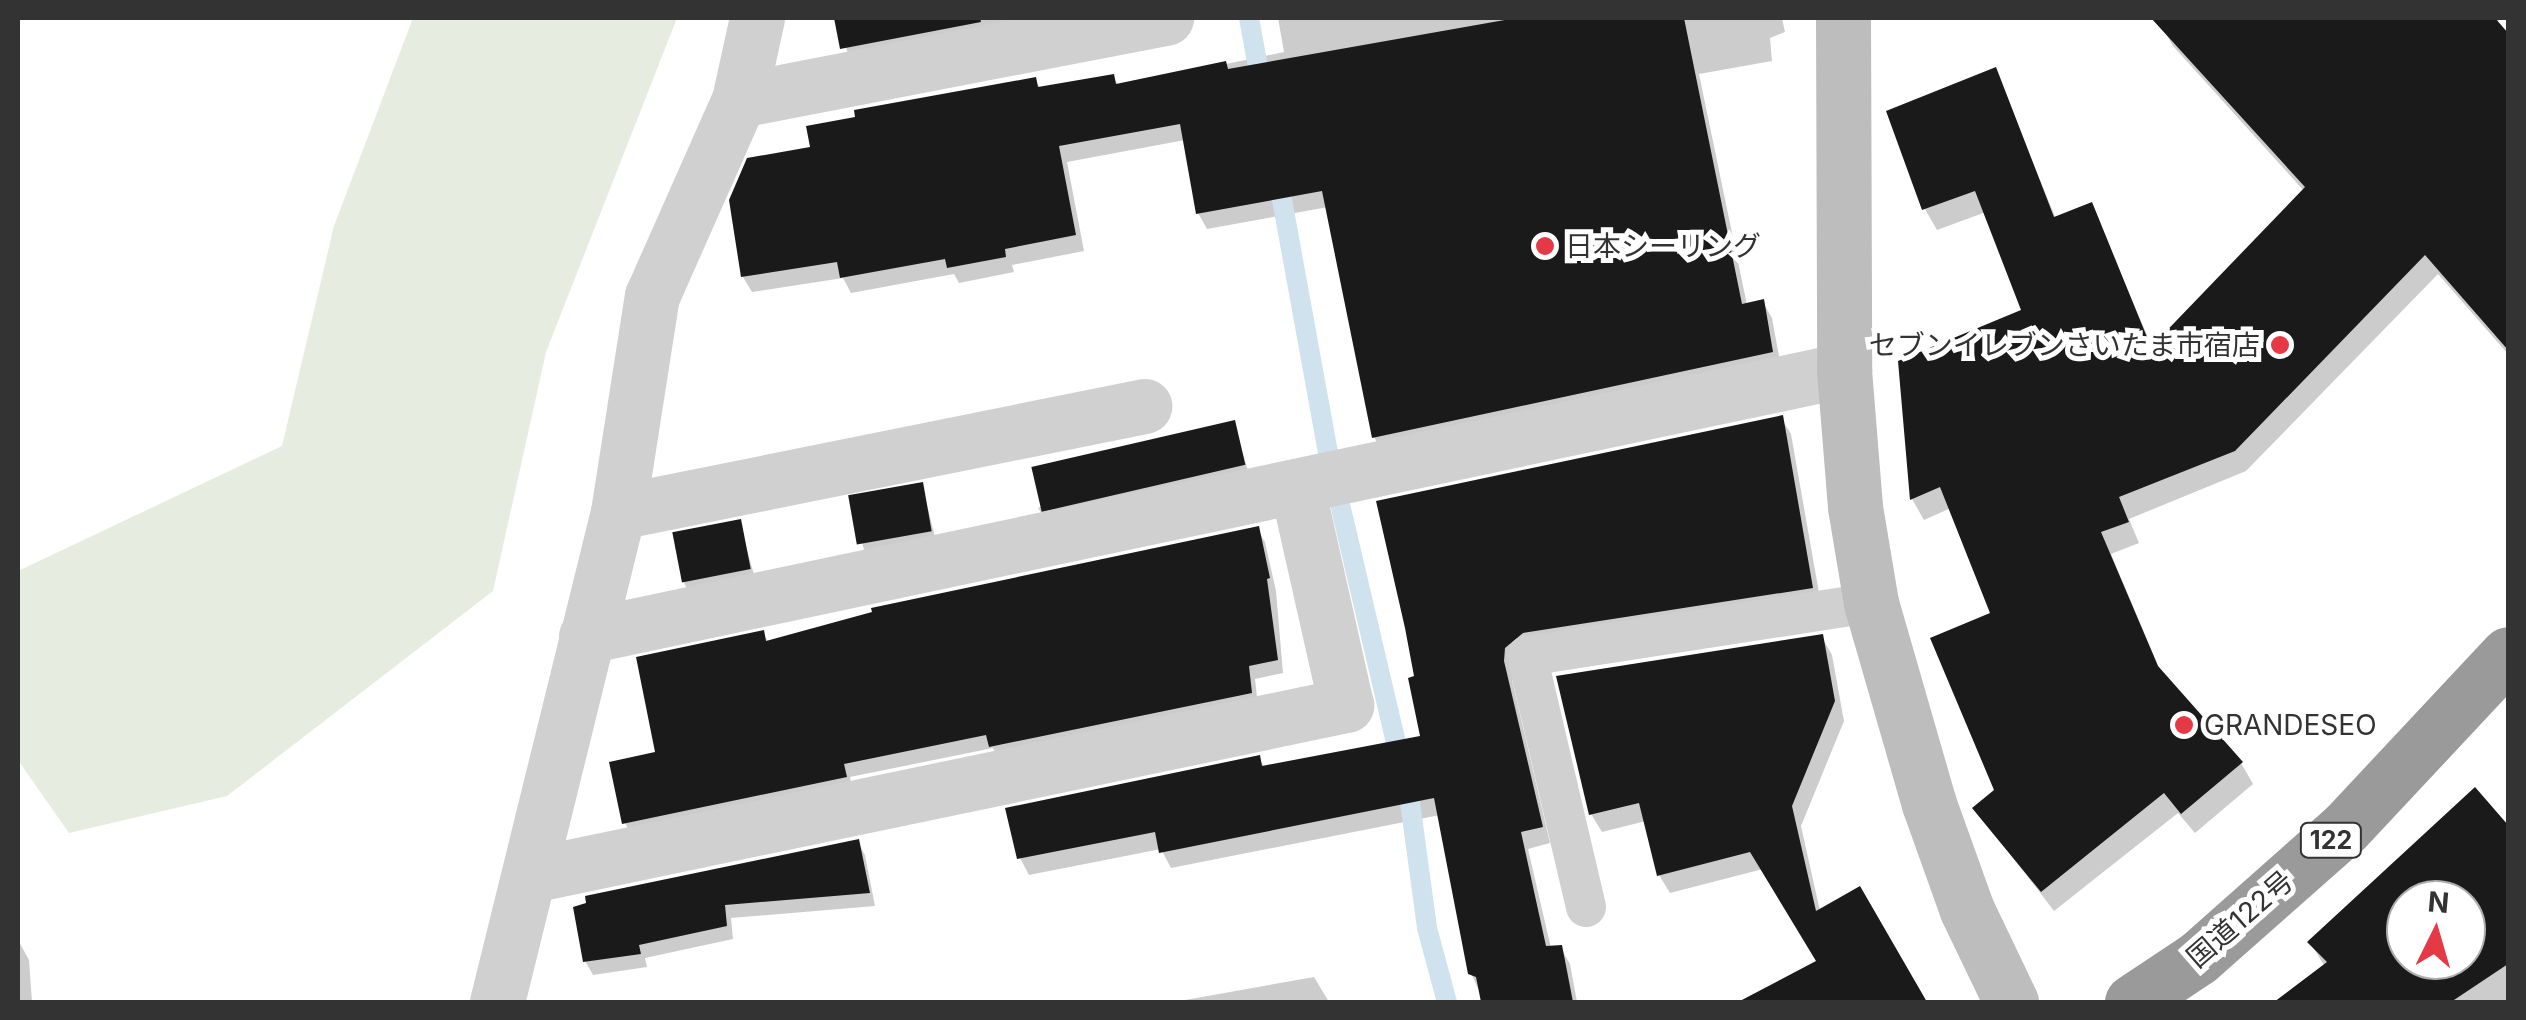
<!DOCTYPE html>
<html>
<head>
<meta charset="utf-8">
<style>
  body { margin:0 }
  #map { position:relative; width:2526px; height:1020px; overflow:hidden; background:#fff; font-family:Inter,"Noto Sans JP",sans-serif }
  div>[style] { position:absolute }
  .green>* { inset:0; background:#e6ecdf }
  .shadow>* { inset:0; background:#0003; transform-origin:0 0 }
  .stream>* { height:20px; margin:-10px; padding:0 10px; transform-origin:10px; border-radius:10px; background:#cfe2ee }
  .building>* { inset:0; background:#1a1a1a; transform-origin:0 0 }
  .lane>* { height:40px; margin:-20px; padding:0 20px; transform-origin:20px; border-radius:20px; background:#d0d0d0 }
  .street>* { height:55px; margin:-27.5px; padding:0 27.5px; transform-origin:27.5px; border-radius:27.5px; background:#d0d0d0 }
  .secondary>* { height:55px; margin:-27.5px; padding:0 27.5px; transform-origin:27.5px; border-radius:27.5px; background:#bdbdbd }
  .highway>* { height:55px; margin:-27.5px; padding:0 27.5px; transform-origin:27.5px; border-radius:27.5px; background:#9a9a9a }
  .dots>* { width:28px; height:28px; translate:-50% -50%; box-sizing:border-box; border:5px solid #fff; border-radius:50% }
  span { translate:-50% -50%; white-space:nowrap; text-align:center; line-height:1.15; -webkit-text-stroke:10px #fff; paint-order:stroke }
  .shield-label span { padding:2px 8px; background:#fff; border:2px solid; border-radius:8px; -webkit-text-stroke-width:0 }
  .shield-label { font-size:25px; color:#333; font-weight:700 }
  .poi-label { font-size:28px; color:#333 }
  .left { translate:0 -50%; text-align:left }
  .right { translate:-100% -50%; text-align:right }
  .street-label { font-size:28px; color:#333 }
  .frame { position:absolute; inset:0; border:20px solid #333; pointer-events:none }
  .north { position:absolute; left:2386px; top:880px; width:100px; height:100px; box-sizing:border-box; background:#fff; border:2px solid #adadad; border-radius:50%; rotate:5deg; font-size:28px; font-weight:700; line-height:40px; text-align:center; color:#333 }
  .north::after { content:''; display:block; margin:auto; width:35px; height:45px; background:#e63946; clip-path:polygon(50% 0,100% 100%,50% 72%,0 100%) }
</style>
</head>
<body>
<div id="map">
  <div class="green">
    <i style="clip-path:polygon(413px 18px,677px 18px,546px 352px,493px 591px,227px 796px,69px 833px,18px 760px,18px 571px,282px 446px,334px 226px)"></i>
  </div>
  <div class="shadow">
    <i style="clip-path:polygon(836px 18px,1029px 18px,851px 62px)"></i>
    <i style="clip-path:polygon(1278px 18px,1507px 18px,1506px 22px,1528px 18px,1782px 18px,1785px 32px,1770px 38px,1772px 61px,1699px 74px,1747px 305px,1763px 302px,1772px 318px,1781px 367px,1383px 453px,1374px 437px,1328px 207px,1207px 229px,1198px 213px,1185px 140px,1067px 162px,1084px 251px,1012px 265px,1014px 272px,959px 283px,954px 274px,851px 293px,843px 278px,752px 292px,743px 277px,813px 149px,1034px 78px,1041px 89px,1113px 77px,1119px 86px,1284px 52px)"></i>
    <i style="clip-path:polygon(2169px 18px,2502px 18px,2496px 23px,2508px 37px,2508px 354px,2438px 274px,2246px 471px,2129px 519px,2139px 543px,2111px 554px,2162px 675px,2241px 763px,2253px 784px,2195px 833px,2178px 813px,2054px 911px,1975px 808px,1997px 790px,1993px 615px,1951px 508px,1924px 520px,1912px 499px,1901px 362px,2025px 311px,1986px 212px,1937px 230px,1925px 209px,1995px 70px,2056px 219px,2091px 205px,2153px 349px,2304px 191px,2173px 46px,2161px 25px)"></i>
    <i style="clip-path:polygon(1781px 418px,1791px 434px,1821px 604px,1513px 665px,1512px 680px,1550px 843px,1528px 849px,1551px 948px,1560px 947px,1570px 964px,1577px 1002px,1484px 1002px,1471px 973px,1440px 815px,1171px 868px,1161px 849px,1029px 875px,1020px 858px,1259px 758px,1265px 768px,1423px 738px,1411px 680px)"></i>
    <i style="clip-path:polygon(1234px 423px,1249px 474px,1044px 517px,1038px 508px)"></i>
    <i style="left:922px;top:485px;width:57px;height:72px;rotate:76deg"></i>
    <i style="clip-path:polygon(739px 522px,755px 578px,689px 592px,684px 583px)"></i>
    <i style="clip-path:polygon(1257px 529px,1265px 542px,1276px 591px,1283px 673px,1255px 679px,1258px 706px,999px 760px,993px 748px,850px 777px,852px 790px,632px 836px,625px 823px,658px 754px,763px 633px,769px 643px)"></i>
    <i style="clip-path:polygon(1822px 637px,1832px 655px,1844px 721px,1801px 826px,1820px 911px,1859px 889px,1924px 1002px,1743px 1002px,1819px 962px,1763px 869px,1670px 893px,1659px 875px,1646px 821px,1602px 832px,1591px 814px)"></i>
    <i style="clip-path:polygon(evenodd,2474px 790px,2508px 829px,2508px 1002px,2276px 1002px,2325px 967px,2310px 942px,2474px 790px,2406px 900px,2466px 900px,2466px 960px,2406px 960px,2406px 900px)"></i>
    <i style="clip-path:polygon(857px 841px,865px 855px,875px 906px,731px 918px,733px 939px,645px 958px,647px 967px,593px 975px,585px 961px)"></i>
    <i style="clip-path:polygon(18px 940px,29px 960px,32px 1002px,18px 1002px)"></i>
    <i style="clip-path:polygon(1314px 977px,1329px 1002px,1174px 1002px)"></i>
  </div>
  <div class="stream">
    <i style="left:1249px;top:18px;width:72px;rotate:79.6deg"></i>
    <i style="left:1277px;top:172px;width:286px;rotate:79.7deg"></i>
    <i style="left:1328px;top:453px;width:359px;rotate:76.8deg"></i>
    <i style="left:1410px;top:802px;width:127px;rotate:82.3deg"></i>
    <i style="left:1427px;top:928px;width:77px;rotate:74.9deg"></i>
  </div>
  <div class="building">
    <i style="clip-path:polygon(834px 18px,980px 18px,981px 22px,840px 49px)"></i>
    <i style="clip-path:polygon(1516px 18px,1684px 18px,1742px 304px,1764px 299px,1773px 352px,1372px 438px,1322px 191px,1196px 214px,1180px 124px,1059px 146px,1076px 235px,1005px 249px,1006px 257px,947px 268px,945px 259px,840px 278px,837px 262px,741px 277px,729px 200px,747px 158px,810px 147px,806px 126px,855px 117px,854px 110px,1036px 77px,1038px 87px,1114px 74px,1116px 84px,1226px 61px,1228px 69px)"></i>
    <i style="clip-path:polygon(2151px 18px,2495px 18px,2508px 33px,2508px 350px,2425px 255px,2235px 451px,2119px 497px,2129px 522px,2101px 532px,2158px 666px,2243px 762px,2181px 814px,2164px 793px,2041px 892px,1972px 808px,1994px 790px,1930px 638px,1990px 613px,1940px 487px,1910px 500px,1898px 361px,2021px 310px,1975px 191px,1922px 210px,1886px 111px,1996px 67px,2054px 217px,2092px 202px,2151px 347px,2305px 187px)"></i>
    <i style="clip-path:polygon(1783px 415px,1813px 588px,1523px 633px,1505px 648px,1504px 661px,1543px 827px,1521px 832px,1546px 946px,1562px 945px,1573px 1002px,1481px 1002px,1476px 977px,1468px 974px,1434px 798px,1159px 853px,1155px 832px,1017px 859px,1005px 808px,1260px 755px,1262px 766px,1420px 736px,1408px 678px,1414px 676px,1405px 628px,1376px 501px)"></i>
    <i style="left:1235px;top:420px;width:46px;height:209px;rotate:77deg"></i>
    <i style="left:923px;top:482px;width:50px;height:76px;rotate:80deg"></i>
    <i style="left:741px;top:519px;width:51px;height:70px;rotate:79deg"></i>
    <i style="clip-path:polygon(1259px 526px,1270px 578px,1267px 579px,1278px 660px,1249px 666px,1252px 693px,989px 747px,986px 735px,844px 764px,847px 777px,622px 824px,609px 762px,655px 752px,636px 657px,764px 630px,766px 641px,872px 612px,871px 608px)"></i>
    <i style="clip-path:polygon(1823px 634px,1835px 701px,1792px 806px,1816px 911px,1860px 886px,1927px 1002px,1738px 1002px,1816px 961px,1750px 852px,1657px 876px,1639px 803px,1589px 815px,1556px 676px)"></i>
    <i style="clip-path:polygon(evenodd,2475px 787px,2508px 825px,2508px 964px,2451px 1002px,2274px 1002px,2327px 962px,2307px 942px,2475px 787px,2406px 900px,2466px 900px,2466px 960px,2406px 960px,2406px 900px)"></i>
    <i style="clip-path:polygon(859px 839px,870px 893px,725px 905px,727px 926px,639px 945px,641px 954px,583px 962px,573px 907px,586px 903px,585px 896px)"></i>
  </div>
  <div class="lane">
    <i style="left:1586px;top:907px;width:258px;rotate:-103.2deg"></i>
    <i style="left:1527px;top:656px;width:348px;rotate:-8.8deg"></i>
  </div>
  <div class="street">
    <i style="left:739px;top:100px;width:435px;rotate:-10.9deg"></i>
    <i style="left:618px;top:512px;width:537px;rotate:-11.39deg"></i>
    <i style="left:586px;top:636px;width:1286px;rotate:-11.94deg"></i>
    <i style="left:531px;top:875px;width:833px;rotate:-11.78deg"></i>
    <i style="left:1346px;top:705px;width:223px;rotate:-102.7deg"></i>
    <i style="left:497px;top:1002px;width:505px;rotate:-76.13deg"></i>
    <i style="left:618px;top:512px;width:219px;rotate:-81.1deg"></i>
    <i style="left:652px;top:296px;width:214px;rotate:-66.1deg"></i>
    <i style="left:739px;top:100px;width:84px;rotate:-77.6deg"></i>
  </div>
  <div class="secondary">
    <i style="left:1843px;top:18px;width:352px;rotate:89.8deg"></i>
    <i style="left:1844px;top:370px;width:137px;rotate:85.4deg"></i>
    <i style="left:1855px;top:507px;width:97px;rotate:80.5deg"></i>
    <i style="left:1871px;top:603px;width:209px;rotate:73.9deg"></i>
    <i style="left:1929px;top:804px;width:113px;rotate:70.3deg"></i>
    <i style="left:1967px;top:910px;width:102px;rotate:64.4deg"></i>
  </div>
  <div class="highway">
    <i style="left:2132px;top:1002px;width:79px;rotate:-33.7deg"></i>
    <i style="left:2198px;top:958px;width:196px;rotate:-41.5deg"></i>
    <i style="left:2345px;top:828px;width:238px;rotate:-46.9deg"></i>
  </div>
  <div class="dots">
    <i style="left:1545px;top:246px;background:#e63946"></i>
    <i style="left:2280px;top:345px;background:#e63946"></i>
    <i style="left:2184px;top:725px;background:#e63946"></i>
  </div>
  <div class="shield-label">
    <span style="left:2331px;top:840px">122</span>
  </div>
  <div class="poi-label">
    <span class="left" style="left:1565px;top:246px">日本シーリング</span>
    <span class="right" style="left:2260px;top:345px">セブンイレブンさいたま市宿店</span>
    <span class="left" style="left:2204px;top:725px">GRANDESEO</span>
  </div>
  <div class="street-label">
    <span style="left:2240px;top:919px;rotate:-41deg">国道122号</span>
  </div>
  <div class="frame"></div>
  <div class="north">N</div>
</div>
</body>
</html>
